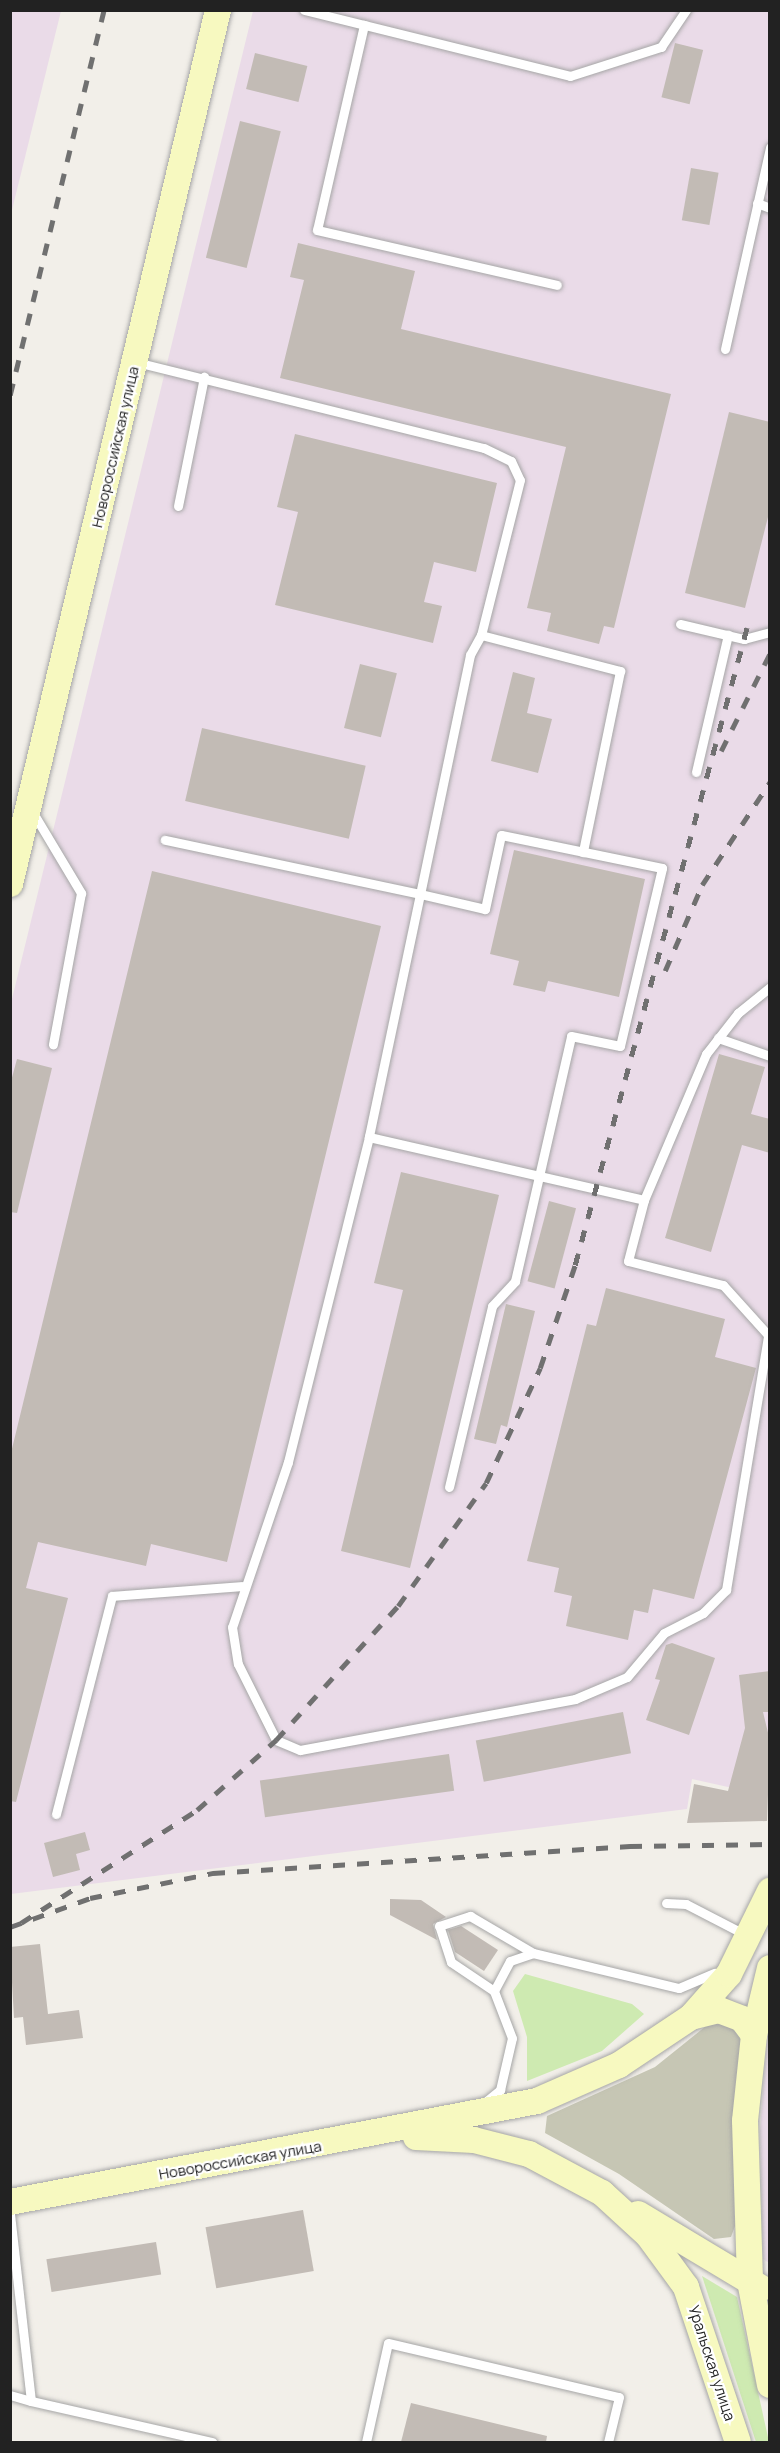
<!DOCTYPE html>
<html>
<head>
<meta charset="utf-8">
<style>
  body { margin:0 }
  #map { position:relative; width:780px; height:2453px; overflow:hidden; background:#f2efe9; font-family:Manrope,sans-serif }
  div>[style] { position:absolute }
  .industrial>* { inset:0; background:#eadbe8 }
  .construction>* { inset:0; background:#c6c6b4 }
  .grass>* { inset:0; background:#ceeab1 }
  .building>* { inset:0; background:#c2bbb5; transform-origin:0 0 }
  .roads { filter:drop-shadow(0 0 2px #a6a6a6) drop-shadow(0 0 2px #a6a6a6) }
  .lane>* { height:9px; margin:-4.5px; padding:0 4.5px; transform-origin:4.5px; border-radius:4.5px; background:#fff }
  .secondary>* { height:26px; margin:-13px; padding:0 13px; transform-origin:13px; border-radius:13px; background:#f7f9c0 }
  .rail>* { height:4.5px; margin-top:-2.25px; transform-origin:0; background:repeating-linear-gradient(90deg,#707070 0 12px,transparent 0 24px) }
  span { translate:-50% -50%; white-space:nowrap; text-align:center; line-height:1.15; -webkit-text-stroke:4.5px #fff; paint-order:stroke }
  .street-label { font-size:15px; color:#222 }
  .frame { position:absolute; inset:0; border:12px solid #222; pointer-events:none }
</style>
</head>
<body>
<div id="map">
  <div class="industrial">
    <i style="clip-path:polygon(11px 10px,61px 11px,11px 214px,10px 11px)"></i>
    <i style="clip-path:polygon(253px 11px,769px 11px,769px 1796px,692px 1779px,687px 1809px,11px 1894px,11px 1003px)"></i>
    <i style="clip-path:polygon(769px 2014px,769px 2263px,763px 2259px,760px 2131px)"></i>
  </div>
  <div class="construction">
    <i style="clip-path:polygon(711px 2022px,731px 2024px,743px 2036px,733px 2121px,735px 2226px,731px 2237px,714px 2239px,619px 2174px,545px 2133px,547px 2116px,655px 2067px)"></i>
  </div>
  <div class="grass">
    <i style="clip-path:polygon(525px 1974px,632px 2004px,644px 2014px,602px 2051px,527px 2081px,527px 2037px,513px 1991px)"></i>
    <i style="clip-path:polygon(702px 2276px,737px 2297px,769px 2442px,756px 2442px)"></i>
  </div>
  <div class="building">
    <i style="left:675px;top:43px;width:29px;height:56px;rotate:14deg"></i>
    <i style="left:255px;top:53px;width:54px;height:37px;rotate:14deg"></i>
    <i style="left:240px;top:121px;width:42px;height:141px;rotate:14deg"></i>
    <i style="left:691px;top:168px;width:28px;height:53px;rotate:10deg"></i>
    <i style="clip-path:polygon(298px 243px,415px 271px,401px 329px,671px 394px,614px 628px,604px 626px,599px 644px,547px 631px,551px 613px,527px 608px,566px 447px,280px 378px,304px 280px,290px 277px)"></i>
    <i style="clip-path:polygon(729px 412px,770px 422px,770px 509px,745px 608px,685px 593px)"></i>
    <i style="clip-path:polygon(295px 434px,497px 483px,476px 572px,434px 562px,424px 602px,442px 606px,433px 643px,275px 605px,298px 512px,277px 507px)"></i>
    <i style="left:360px;top:664px;width:38px;height:66px;rotate:14deg"></i>
    <i style="clip-path:polygon(513px 672px,535px 678px,527px 713px,552px 719px,538px 773px,491px 761px)"></i>
    <i style="left:202px;top:728px;width:168px;height:75px;rotate:13deg"></i>
    <i style="clip-path:polygon(514px 850px,645px 879px,619px 997px,548px 981px,545px 992px,513px 985px,519px 961px,490px 954px)"></i>
    <i style="clip-path:polygon(152px 871px,381px 926px,227px 1562px,151px 1544px,146px 1566px,38px 1542px,26px 1588px,68px 1598px,16px 1802px,10px 1801px,10px 1457px)"></i>
    <i style="clip-path:polygon(719px 1054px,765px 1067px,751px 1114px,770px 1119px,770px 1153px,742px 1145px,711px 1252px,665px 1238px)"></i>
    <i style="clip-path:polygon(17px 1059px,52px 1068px,17px 1213px,10px 1212px,10px 1085px)"></i>
    <i style="clip-path:polygon(401px 1172px,499px 1195px,410px 1568px,341px 1551px,403px 1290px,374px 1283px)"></i>
    <i style="left:549px;top:1201px;width:28px;height:83px;rotate:15deg"></i>
    <i style="clip-path:polygon(606px 1288px,725px 1319px,715px 1357px,756px 1368px,694px 1599px,653px 1589px,648px 1613px,634px 1610px,628px 1640px,566px 1626px,572px 1596px,554px 1592px,559px 1568px,527px 1561px,587px 1324px,596px 1326px)"></i>
    <i style="clip-path:polygon(506px 1304px,535px 1311px,507px 1427px,501px 1425px,496px 1444px,474px 1439px)"></i>
    <i style="clip-path:polygon(672px 1643px,715px 1658px,689px 1735px,646px 1720px,660px 1680px,655px 1679px,666px 1645px)"></i>
    <i style="clip-path:polygon(770px 1671px,770px 1712px,763px 1712px,770px 1741px,767px 1821px,687px 1823px,694px 1784px,728px 1791px,745px 1728px,739px 1675px)"></i>
    <i style="left:623px;top:1712px;width:42px;height:150px;rotate:79deg"></i>
    <i style="left:449px;top:1754px;width:37px;height:191px;rotate:82deg"></i>
    <i style="clip-path:polygon(85px 1832px,90px 1850px,76px 1854px,80px 1870px,53px 1877px,44px 1843px)"></i>
    <i style="clip-path:polygon(390px 1899px,421px 1900px,446px 1917px,433px 1924px,437px 1940px,390px 1915px)"></i>
    <i style="clip-path:polygon(461px 1926px,498px 1950px,484px 1971px,455px 1952px,448px 1930px)"></i>
    <i style="clip-path:polygon(40px 1944px,48px 2014px,79px 2010px,83px 2038px,26px 2045px,23px 2017px,14px 2018px,10px 1947px)"></i>
    <i style="left:303px;top:2210px;width:62px;height:99px;rotate:80deg"></i>
    <i style="left:156px;top:2242px;width:33px;height:111px;rotate:81deg"></i>
    <i style="clip-path:polygon(411px 2403px,547px 2436px,546px 2442px,401px 2442px)"></i>
  </div>
  <div class="roads">
    <div class="lane">
      <i style="left:304px;top:10px;width:274px;rotate:13.9deg"></i>
      <i style="left:570px;top:76px;width:96px;rotate:-17.7deg"></i>
      <i style="left:661px;top:47px;width:45px;rotate:-56deg"></i>
      <i style="left:364px;top:25px;width:210px;rotate:102.9deg"></i>
      <i style="left:317px;top:230px;width:246px;rotate:12.9deg"></i>
      <i style="left:757px;top:203px;width:14px;rotate:21deg"></i>
      <i style="left:725px;top:349px;width:207px;rotate:-77.4deg"></i>
      <i style="left:136px;top:362px;width:358px;rotate:13.9deg"></i>
      <i style="left:484px;top:448px;width:30px;rotate:26deg"></i>
      <i style="left:511px;top:461px;width:21px;rotate:65deg"></i>
      <i style="left:520px;top:480px;width:160px;rotate:104.1deg"></i>
      <i style="left:481px;top:635px;width:23px;rotate:119deg"></i>
      <i style="left:470px;top:655px;width:244px;rotate:101.8deg"></i>
      <i style="left:420px;top:894px;width:261px;rotate:-168deg"></i>
      <i style="left:178px;top:506px;width:132px;rotate:-78.6deg"></i>
      <i style="left:680px;top:624px;width:66px;rotate:13.2deg"></i>
      <i style="left:744px;top:639px;width:27px;rotate:-15deg"></i>
      <i style="left:481px;top:635px;width:144px;rotate:14.5deg"></i>
      <i style="left:620px;top:671px;width:185px;rotate:101.6deg"></i>
      <i style="left:696px;top:772px;width:141px;rotate:-76.9deg"></i>
      <i style="left:32px;top:811px;width:96px;rotate:59.1deg"></i>
      <i style="left:81px;top:893px;width:154px;rotate:100.5deg"></i>
      <i style="left:718px;top:1038px;width:55px;rotate:19.1deg"></i>
      <i style="left:369px;top:1137px;width:282px;rotate:12.9deg"></i>
      <i style="left:644px;top:1200px;width:63px;rotate:104.7deg"></i>
      <i style="left:628px;top:1261px;width:98px;rotate:14.2deg"></i>
      <i style="left:723px;top:1285px;width:70px;rotate:47.9deg"></i>
      <i style="left:644px;top:1200px;width:159px;rotate:-67deg"></i>
      <i style="left:706px;top:1054px;width:52px;rotate:-52deg"></i>
      <i style="left:738px;top:1013px;width:41px;rotate:-39.1deg"></i>
      <i style="left:449px;top:1487px;width:186px;rotate:-76.6deg"></i>
      <i style="left:492px;top:1306px;width:34px;rotate:-47deg"></i>
      <i style="left:515px;top:1281px;width:251px;rotate:-77.1deg"></i>
      <i style="left:571px;top:1036px;width:50px;rotate:11.5deg"></i>
      <i style="left:620px;top:1046px;width:183px;rotate:-76.7deg"></i>
      <i style="left:662px;top:868px;width:164px;rotate:-168.4deg"></i>
      <i style="left:501px;top:835px;width:76px;rotate:102.2deg"></i>
      <i style="left:485px;top:909px;width:67px;rotate:-167deg"></i>
      <i style="left:420px;top:894px;width:248px;rotate:101.9deg"></i>
      <i style="left:369px;top:1137px;width:335px;rotate:104deg"></i>
      <i style="left:288px;top:1462px;width:174px;rotate:108.7deg"></i>
      <i style="left:232px;top:1627px;width:37px;rotate:81deg"></i>
      <i style="left:238px;top:1664px;width:85px;rotate:63.4deg"></i>
      <i style="left:276px;top:1740px;width:26px;rotate:23deg"></i>
      <i style="left:300px;top:1750px;width:280px;rotate:-10.5deg"></i>
      <i style="left:575px;top:1699px;width:56px;rotate:-22.9deg"></i>
      <i style="left:627px;top:1677px;width:57px;rotate:-49.9deg"></i>
      <i style="left:664px;top:1633px;width:44px;rotate:-27.1deg"></i>
      <i style="left:703px;top:1613px;width:33px;rotate:-45deg"></i>
      <i style="left:726px;top:1590px;width:257px;rotate:-80.6deg"></i>
      <i style="left:56px;top:1814px;width:225px;rotate:-75.6deg"></i>
      <i style="left:112px;top:1596px;width:130px;rotate:-4.4deg"></i>
      <i style="left:666px;top:1903px;width:20px;rotate:3deg"></i>
      <i style="left:686px;top:1904px;width:68px;rotate:27.3deg"></i>
      <i style="left:494px;top:1991px;width:34px;rotate:-62deg"></i>
      <i style="left:510px;top:1961px;width:24px;rotate:-19deg"></i>
      <i style="left:484px;top:2103px;width:21px;rotate:-39deg"></i>
      <i style="left:500px;top:2090px;width:53px;rotate:-77deg"></i>
      <i style="left:512px;top:2038px;width:50px;rotate:-111deg"></i>
      <i style="left:494px;top:1991px;width:52px;rotate:-146deg"></i>
      <i style="left:451px;top:1962px;width:38px;rotate:-108deg"></i>
      <i style="left:439px;top:1926px;width:33px;rotate:-18deg"></i>
      <i style="left:470px;top:1916px;width:73px;rotate:30.4deg"></i>
      <i style="left:533px;top:1953px;width:150px;rotate:13.5deg"></i>
      <i style="left:679px;top:1988px;width:39px;rotate:-23deg"></i>
      <i style="left:10px;top:2214px;width:188px;rotate:83.6deg"></i>
      <i style="left:31px;top:2401px;width:186px;rotate:12.8deg"></i>
      <i style="left:10px;top:2395px;width:22px;rotate:16deg"></i>
      <i style="left:366px;top:2442px;width:101px;rotate:-77.5deg"></i>
      <i style="left:388px;top:2343px;width:237px;rotate:13.2deg"></i>
      <i style="left:619px;top:2397px;width:46px;rotate:103.7deg"></i>
    </div>
    <div class="secondary">
      <i style="left:10px;top:884px;width:898px;rotate:-76.61deg"></i>
      <i style="left:770px;top:1968px;width:69px;rotate:103.4deg"></i>
      <i style="left:754px;top:2035px;width:86px;rotate:96deg"></i>
      <i style="left:745px;top:2121px;width:160px;rotate:88.2deg"></i>
      <i style="left:750px;top:2281px;width:106px;rotate:79.1deg"></i>
      <i style="left:691px;top:2017px;width:29px;rotate:-14deg"></i>
      <i style="left:719px;top:2010px;width:25px;rotate:21deg"></i>
      <i style="left:742px;top:2019px;width:20px;rotate:53deg"></i>
      <i style="left:416px;top:2137px;width:58px;rotate:3deg"></i>
      <i style="left:474px;top:2140px;width:57px;rotate:14.3deg"></i>
      <i style="left:529px;top:2154px;width:83px;rotate:28.1deg"></i>
      <i style="left:602px;top:2193px;width:62px;rotate:42.4deg"></i>
      <i style="left:648px;top:2235px;width:64px;rotate:53.8deg"></i>
      <i style="left:686px;top:2287px;width:163px;rotate:71.5deg"></i>
      <i style="left:10px;top:2202px;width:537px;rotate:-10.85deg"></i>
      <i style="left:537px;top:2101px;width:90px;rotate:-23.7deg"></i>
      <i style="left:619px;top:2065px;width:87px;rotate:-33.7deg"></i>
      <i style="left:691px;top:2017px;width:57px;rotate:-48.5deg"></i>
      <i style="left:729px;top:1974px;width:93px;rotate:-63.7deg"></i>
      <i style="left:638px;top:2214px;width:144px;rotate:31deg"></i>
    </div>
  </div>
  <div class="rail">
    <i style="left:10px;top:395px;width:396px;rotate:-76.3deg"></i>
    <i style="left:721px;top:751px;width:110px;rotate:-63.4deg"></i>
    <i style="left:665px;top:971px;width:94px;rotate:-66.7deg"></i>
    <i style="left:702px;top:885px;width:123px;rotate:-56.6deg"></i>
    <i style="left:21px;top:1923px;width:209px;rotate:-32.7deg"></i>
    <i style="left:197px;top:1810px;width:106px;rotate:-41.5deg"></i>
    <i style="left:276px;top:1740px;width:181px;rotate:-47.7deg"></i>
    <i style="left:398px;top:1606px;width:151px;rotate:-54.4deg"></i>
    <i style="left:486px;top:1483px;width:127px;rotate:-64.8deg"></i>
    <i style="left:540px;top:1368px;width:109px;rotate:-71.2deg"></i>
    <i style="left:575px;top:1265px;width:672px;rotate:-74.91deg"></i>
    <i style="left:10px;top:1927px;width:85px;rotate:-19.9deg"></i>
    <i style="left:90px;top:1898px;width:126px;rotate:-11.5deg"></i>
    <i style="left:213px;top:1873px;width:418px;rotate:-3.7deg"></i>
    <i style="left:630px;top:1846px;width:140px;rotate:-0.8deg"></i>
  </div>
  <div class="street-label">
    <span style="left:115px;top:447px;rotate:-77deg">Новороссийская улица</span>
    <span style="left:240px;top:2160px;rotate:-10deg">Новороссийская улица</span>
    <span style="left:712px;top:2363px;rotate:72deg">Уральская улица</span>
  </div>
  <div class="frame"></div>
</div>
</body>
</html>
